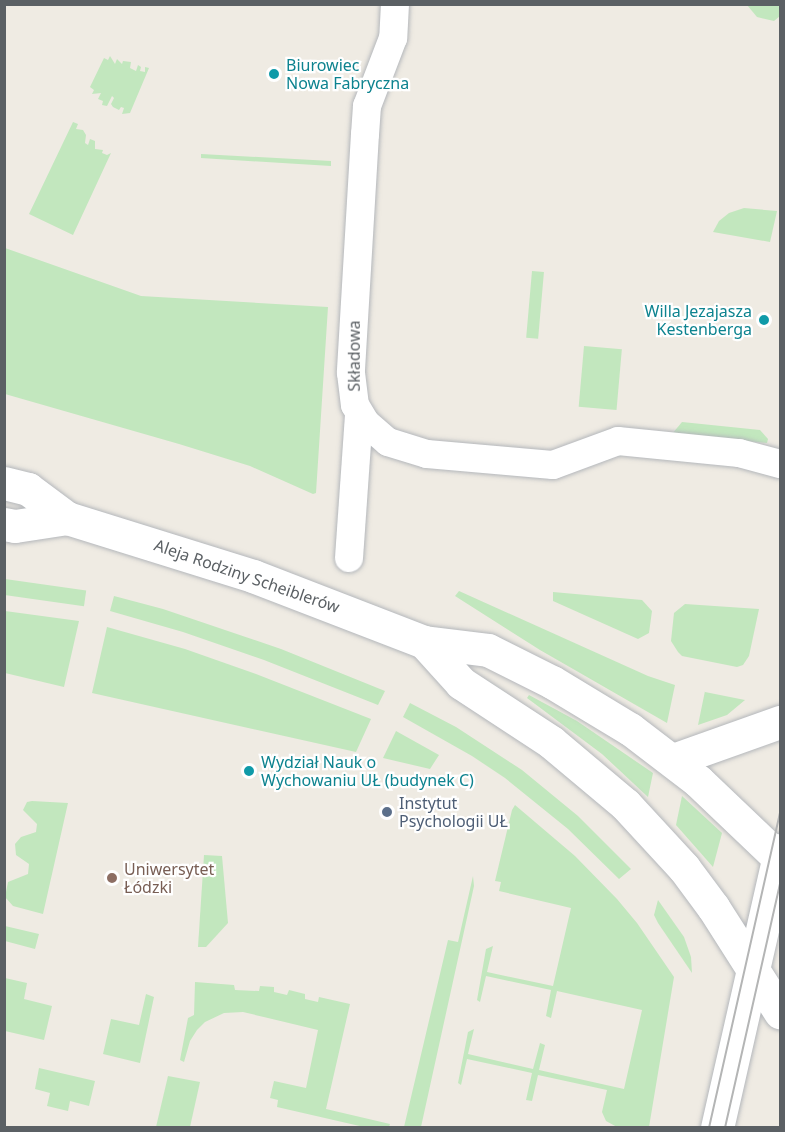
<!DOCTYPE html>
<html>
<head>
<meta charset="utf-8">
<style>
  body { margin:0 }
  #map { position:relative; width:785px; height:1132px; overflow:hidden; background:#efebe3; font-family:"Noto Sans",sans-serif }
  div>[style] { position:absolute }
  .green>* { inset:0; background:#c2e7be; transform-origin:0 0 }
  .roads { filter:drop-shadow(0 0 2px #b4b7bb) drop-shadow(0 0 2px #b4b7bb) }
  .street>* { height:28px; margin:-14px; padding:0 14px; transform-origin:14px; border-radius:14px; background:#fff }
  .secondary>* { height:33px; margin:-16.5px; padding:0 16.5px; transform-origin:16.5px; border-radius:16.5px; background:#fff }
  .tram>* { height:1.5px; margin:-0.75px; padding:0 0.75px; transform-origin:0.75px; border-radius:0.75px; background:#b4b5b5 }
  .dots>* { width:16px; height:16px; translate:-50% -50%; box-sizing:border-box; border:3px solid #fff; border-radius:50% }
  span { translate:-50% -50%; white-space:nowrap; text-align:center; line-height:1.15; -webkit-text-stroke:4.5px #fff; paint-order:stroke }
  .culture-label { font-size:16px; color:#0d838f }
  .left { translate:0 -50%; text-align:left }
  .right { translate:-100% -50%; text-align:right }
  .street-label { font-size:16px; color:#5b6064 }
  .service-label { font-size:16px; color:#4e5e75 }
  .education-label { font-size:16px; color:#785e54 }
  .frame { position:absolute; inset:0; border:6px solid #5b6064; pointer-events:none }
</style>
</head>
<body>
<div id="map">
  <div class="green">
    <i style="clip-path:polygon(747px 5px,780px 5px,780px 16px,774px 21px,757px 17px)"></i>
    <i style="clip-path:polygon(110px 56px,115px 64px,117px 59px,122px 64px,123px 61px,131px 62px,130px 68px,136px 71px,138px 65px,141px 67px,140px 71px,145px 72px,145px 67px,149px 68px,130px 113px,122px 114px,124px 108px,121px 107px,119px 110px,113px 107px,111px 104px,114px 98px,112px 96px,107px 106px,102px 105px,103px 101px,98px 99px,101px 93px,92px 94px,94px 90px,90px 87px,104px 58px,108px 60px)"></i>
    <i style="clip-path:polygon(73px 122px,78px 124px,76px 129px,83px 130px,86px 135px,85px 143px,88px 145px,90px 139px,95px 141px,95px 149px,103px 150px,102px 153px,107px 155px,111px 153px,73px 235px,29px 214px)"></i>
    <i style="clip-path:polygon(201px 154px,331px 161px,331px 166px,201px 158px)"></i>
    <i style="clip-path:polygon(744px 208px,777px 211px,770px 242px,713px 232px,719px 221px,729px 213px)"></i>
    <i style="clip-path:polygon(5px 248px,141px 296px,328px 307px,316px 493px,313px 494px,250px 466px,179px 444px,5px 394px)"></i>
    <i style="left:532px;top:271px;width:12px;height:67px;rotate:5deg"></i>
    <i style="left:584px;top:346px;width:38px;height:61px;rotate:5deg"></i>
    <i style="clip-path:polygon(682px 422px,760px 430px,768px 439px,767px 443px,672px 434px)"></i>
    <i style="left:5px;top:579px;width:82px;height:16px;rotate:8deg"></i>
    <i style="clip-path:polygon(459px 591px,648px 676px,675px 685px,667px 723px,540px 650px,455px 596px)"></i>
    <i style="clip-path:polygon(553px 592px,642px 600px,652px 611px,649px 633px,638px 639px,553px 601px)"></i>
    <i style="clip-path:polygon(114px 596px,163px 609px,281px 649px,385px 691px,378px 705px,264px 660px,183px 632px,110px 611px)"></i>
    <i style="clip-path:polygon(685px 604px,759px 609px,749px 656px,743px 665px,737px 667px,682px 656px,678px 652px,671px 641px,674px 613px)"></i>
    <i style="clip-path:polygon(5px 611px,79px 621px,64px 687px,5px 673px)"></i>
    <i style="clip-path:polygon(107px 627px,185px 649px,256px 674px,371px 719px,356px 752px,92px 693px)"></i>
    <i style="clip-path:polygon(705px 691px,705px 692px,745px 700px,727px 715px,698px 725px)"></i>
    <i style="clip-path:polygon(529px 695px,577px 721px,653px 773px,648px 797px,602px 754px,527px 698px)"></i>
    <i style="clip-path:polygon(410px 703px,456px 727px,522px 770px,578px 816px,631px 869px,619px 879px,568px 829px,505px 778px,472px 756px,403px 717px)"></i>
    <i style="clip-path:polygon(396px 731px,439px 755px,430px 769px,383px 758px)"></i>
    <i style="clip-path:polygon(682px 796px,722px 833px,713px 867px,676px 825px)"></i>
    <i style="clip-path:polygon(32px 801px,68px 803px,43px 914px,13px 906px,5px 897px,8px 882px,28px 874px,29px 864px,16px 855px,15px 844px,21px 837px,36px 832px,37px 824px,23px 810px,27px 802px)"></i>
    <i style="clip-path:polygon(515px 805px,575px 856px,617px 899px,637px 923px,674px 977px,649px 1127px,617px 1127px,606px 1121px,602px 1112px,607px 1090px,538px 1075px,532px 1101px,526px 1100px,532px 1073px,467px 1059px,461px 1085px,458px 1083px,468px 1032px,474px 1029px,468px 1054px,533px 1069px,540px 1043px,545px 1045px,539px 1070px,624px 1089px,642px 1010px,557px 991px,551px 1018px,546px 1016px,551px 990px,486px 976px,480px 1002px,477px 1000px,486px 949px,493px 946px,487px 972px,553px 986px,571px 908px,499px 891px,501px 882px,495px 881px,512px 810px)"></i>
    <i style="clip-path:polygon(204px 855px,222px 856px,228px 923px,206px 947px,198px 947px)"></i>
    <i style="clip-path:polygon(473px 876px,474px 886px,421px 1127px,404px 1127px,448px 940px,458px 942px)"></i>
    <i style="clip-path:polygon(658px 900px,684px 937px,691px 957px,692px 973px,658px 923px,654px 915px)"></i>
    <i style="clip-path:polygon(5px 926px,39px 934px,35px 949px,5px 941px)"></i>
    <i style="clip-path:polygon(5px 978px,27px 983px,24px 999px,52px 1006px,44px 1040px,5px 1031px)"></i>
    <i style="clip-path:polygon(195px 982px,234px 985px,235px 990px,259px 991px,260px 986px,274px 987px,274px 992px,287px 995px,289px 990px,305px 994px,305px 999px,318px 1002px,319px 997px,350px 1004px,326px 1109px,390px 1124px,389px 1127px,364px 1127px,277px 1107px,278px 1100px,270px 1098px,274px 1081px,306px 1088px,318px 1030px,243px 1012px,224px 1013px,205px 1022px,197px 1030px,190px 1041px,184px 1062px,180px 1060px,188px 1018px,194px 1015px)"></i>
    <i style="clip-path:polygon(146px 994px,154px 997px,140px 1063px,103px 1054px,111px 1019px,139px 1025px)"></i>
    <i style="clip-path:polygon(39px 1068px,95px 1081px,89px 1106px,70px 1101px,68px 1111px,47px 1106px,50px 1093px,35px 1089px)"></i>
    <i style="clip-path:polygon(168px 1076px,200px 1082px,190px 1127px,156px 1127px)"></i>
  </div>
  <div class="roads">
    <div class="street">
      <i style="left:395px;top:4px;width:34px;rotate:93deg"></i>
      <i style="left:393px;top:38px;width:73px;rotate:110.9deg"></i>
      <i style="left:367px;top:106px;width:28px;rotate:94deg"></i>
      <i style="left:365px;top:134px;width:239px;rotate:93.4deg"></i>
      <i style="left:351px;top:373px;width:32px;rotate:83deg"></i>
      <i style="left:355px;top:405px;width:21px;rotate:59deg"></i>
      <i style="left:366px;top:423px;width:29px;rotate:41deg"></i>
      <i style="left:388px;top:442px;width:41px;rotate:17.1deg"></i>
      <i style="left:427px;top:454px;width:126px;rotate:5deg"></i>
      <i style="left:553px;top:465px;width:69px;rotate:-20.3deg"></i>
      <i style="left:618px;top:441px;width:122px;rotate:5.7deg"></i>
      <i style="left:739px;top:453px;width:42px;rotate:15deg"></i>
      <i style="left:349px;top:558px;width:143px;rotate:-86deg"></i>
    </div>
    <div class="secondary">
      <i style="left:4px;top:483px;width:25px;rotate:14deg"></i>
      <i style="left:28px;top:489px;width:49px;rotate:36.6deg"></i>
      <i style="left:67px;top:518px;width:195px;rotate:17.3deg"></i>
      <i style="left:253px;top:576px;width:183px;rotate:21.1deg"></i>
      <i style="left:424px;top:642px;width:64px;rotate:7.1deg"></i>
      <i style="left:488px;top:650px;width:72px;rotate:26.6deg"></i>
      <i style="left:552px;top:682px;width:91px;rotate:31.1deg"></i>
      <i style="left:630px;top:729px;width:86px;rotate:37.4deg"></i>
      <i style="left:698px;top:781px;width:113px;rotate:43.6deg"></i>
      <i style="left:4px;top:524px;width:11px;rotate:10deg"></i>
      <i style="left:15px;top:526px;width:53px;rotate:-8.7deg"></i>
      <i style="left:424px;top:642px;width:55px;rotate:47.9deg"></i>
      <i style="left:461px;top:683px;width:108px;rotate:33.2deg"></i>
      <i style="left:551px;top:742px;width:97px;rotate:40deg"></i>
      <i style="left:625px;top:804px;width:87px;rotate:47.3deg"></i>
      <i style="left:684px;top:868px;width:49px;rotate:53.4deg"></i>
      <i style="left:713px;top:907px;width:125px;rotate:57.5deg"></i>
      <i style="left:673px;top:760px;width:114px;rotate:-19.6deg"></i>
      <i style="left:717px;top:1128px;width:285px;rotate:-77.2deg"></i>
    </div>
  </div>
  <div class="tram">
    <i style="left:709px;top:1128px;width:323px;rotate:-77.3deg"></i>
    <i style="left:725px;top:1128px;width:250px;rotate:-77.3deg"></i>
  </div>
  <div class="dots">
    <i style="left:274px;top:74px;background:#0f9aa8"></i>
    <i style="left:764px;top:320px;background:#0f9aa8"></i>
    <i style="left:249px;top:771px;background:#0f9aa8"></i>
    <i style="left:387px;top:812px;background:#5c6f8a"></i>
    <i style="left:112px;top:878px;background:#8d6e63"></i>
  </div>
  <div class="culture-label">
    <span class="left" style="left:286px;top:74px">Biurowiec<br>Nowa Fabryczna</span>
    <span class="right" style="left:752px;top:320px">Willa Jezajasza<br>Kestenberga</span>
    <span class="left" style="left:261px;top:771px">Wydział Nauk o<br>Wychowaniu UŁ (budynek C)</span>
  </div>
  <div class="street-label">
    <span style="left:354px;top:356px;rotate:-90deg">Składowa</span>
    <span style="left:247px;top:576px;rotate:19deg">Aleja Rodziny Scheiblerów</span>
  </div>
  <div class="service-label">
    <span class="left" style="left:399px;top:812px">Instytut<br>Psychologii UŁ</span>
  </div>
  <div class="education-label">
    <span class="left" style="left:124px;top:878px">Uniwersytet<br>Łódzki</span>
  </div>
  <div class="frame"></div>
</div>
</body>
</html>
